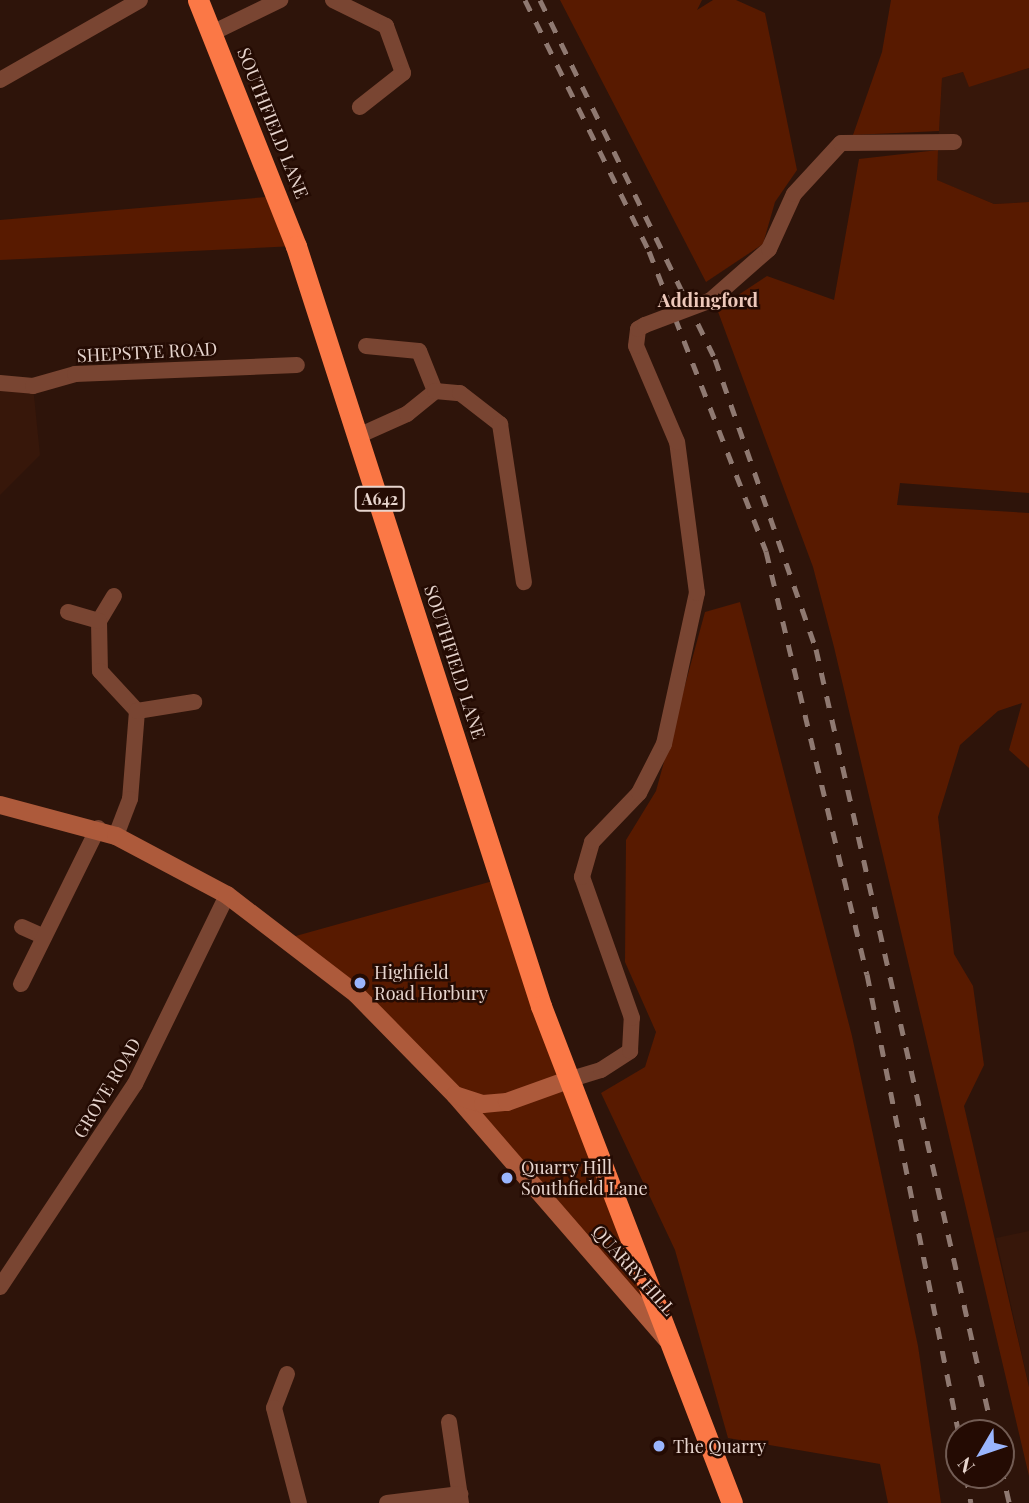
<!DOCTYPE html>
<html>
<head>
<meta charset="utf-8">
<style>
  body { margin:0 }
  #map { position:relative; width:1029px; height:1503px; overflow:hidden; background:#2e140a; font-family:"Playfair Display",serif }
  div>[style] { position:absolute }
  .built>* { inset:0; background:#37170a }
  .green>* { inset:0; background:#581a00 }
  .street>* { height:16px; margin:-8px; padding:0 8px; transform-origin:8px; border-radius:8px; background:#794532 }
  .secondary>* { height:18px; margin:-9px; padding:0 9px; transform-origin:9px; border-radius:9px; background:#ad5a3b }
  .highway>* { height:21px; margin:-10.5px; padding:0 10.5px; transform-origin:10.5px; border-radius:10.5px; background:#fb7846 }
  .rail>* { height:5px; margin-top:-2.5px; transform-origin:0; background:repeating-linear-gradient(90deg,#8f7971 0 12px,transparent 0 24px) }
  .street-bridge>* { height:16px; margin:-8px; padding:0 8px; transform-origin:8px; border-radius:8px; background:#794532 }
  .dots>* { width:19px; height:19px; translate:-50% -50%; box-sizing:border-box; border:4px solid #240b03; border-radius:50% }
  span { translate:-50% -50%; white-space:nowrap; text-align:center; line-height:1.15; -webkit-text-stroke:5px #240b03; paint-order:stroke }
  .shield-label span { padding:2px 5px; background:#240b03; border:2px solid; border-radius:5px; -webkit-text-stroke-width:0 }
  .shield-label { font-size:16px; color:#e7d5ce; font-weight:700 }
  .street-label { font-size:18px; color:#e7d5ce }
  .poi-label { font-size:18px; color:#e7d5ce }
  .left { translate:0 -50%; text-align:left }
  .neighbourhood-label { font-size:19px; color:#eec9bb; font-weight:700 }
  .north { position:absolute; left:945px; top:1419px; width:70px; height:70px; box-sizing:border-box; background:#240b03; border:2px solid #725c54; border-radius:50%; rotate:231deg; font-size:19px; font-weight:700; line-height:28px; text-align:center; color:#e7d5ce }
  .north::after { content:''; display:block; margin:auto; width:24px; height:32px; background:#9ab5fd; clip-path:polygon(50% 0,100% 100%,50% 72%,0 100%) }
</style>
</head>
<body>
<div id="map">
  <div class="built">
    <i style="clip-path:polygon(1029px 68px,1029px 202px,994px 204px,936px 180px,942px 78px,963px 72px,969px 86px)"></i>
    <i style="clip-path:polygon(0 383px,33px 386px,40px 455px,0 495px)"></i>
    <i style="clip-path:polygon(1029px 1231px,1029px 1387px,996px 1238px)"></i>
  </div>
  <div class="green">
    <i style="clip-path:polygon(560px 0,702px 0,697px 10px,713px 0,736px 0,765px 13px,797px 170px,775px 202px,763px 244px,706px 282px)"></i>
    <i style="clip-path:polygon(891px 0,1029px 0,1029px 68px,969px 87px,963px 72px,942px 78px,939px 131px,853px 135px,882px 52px)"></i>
    <i style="clip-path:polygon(938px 150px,937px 180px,994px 204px,1029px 202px,1029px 493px,900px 483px,897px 505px,1029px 513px,1029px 768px,1009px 750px,1022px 703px,998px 711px,960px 745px,938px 817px,954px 954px,973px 986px,984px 1065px,964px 1106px,1029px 1387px,1029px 1476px,834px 647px,813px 567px,717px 309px,767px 276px,834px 300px,859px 159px)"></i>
    <i style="clip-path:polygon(278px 196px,296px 246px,0 260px,0 220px)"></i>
    <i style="clip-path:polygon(740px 602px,852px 1036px,918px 1346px,941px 1503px,888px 1503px,880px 1464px,728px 1438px,675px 1250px,601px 1093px,645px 1067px,656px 1032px,625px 962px,626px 840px,656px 791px,705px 612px)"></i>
    <i style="clip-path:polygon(500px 879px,666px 1339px,455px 1095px,285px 939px)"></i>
  </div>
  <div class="street">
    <i style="left:333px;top:0;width:59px;rotate:26.1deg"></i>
    <i style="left:386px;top:26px;width:50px;rotate:70.1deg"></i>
    <i style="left:403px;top:73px;width:55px;rotate:141.7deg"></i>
    <i style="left:212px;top:33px;width:76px;rotate:-25.9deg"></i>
    <i style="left:0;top:80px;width:161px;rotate:-29.7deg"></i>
    <i style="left:711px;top:300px;width:77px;rotate:-41.3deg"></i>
    <i style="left:769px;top:249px;width:60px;rotate:-65.6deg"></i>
    <i style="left:794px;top:194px;width:69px;rotate:-47.3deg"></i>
    <i style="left:841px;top:143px;width:113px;rotate:-0.5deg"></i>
    <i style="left:366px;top:346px;width:53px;rotate:5.4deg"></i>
    <i style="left:419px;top:351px;width:43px;rotate:68.2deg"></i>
    <i style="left:0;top:383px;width:33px;rotate:5deg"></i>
    <i style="left:33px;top:386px;width:44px;rotate:-15.9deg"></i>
    <i style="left:75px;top:374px;width:222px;rotate:-2.3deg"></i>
    <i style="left:358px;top:436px;width:54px;rotate:-24.2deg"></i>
    <i style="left:407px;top:414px;width:36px;rotate:-39deg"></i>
    <i style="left:435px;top:391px;width:25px;rotate:5deg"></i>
    <i style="left:460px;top:393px;width:51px;rotate:37.8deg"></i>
    <i style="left:500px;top:424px;width:160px;rotate:81.4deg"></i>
    <i style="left:114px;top:596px;width:29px;rotate:121deg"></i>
    <i style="left:99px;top:621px;width:50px;rotate:88.9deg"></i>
    <i style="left:100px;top:671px;width:54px;rotate:47.2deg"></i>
    <i style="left:137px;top:711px;width:88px;rotate:94.5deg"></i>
    <i style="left:130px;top:799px;width:40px;rotate:111deg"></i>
    <i style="left:68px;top:612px;width:32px;rotate:16deg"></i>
    <i style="left:137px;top:711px;width:58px;rotate:-9deg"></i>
    <i style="left:22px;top:927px;width:24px;rotate:24deg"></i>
    <i style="left:21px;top:984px;width:174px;rotate:-63.7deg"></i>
    <i style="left:568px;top:1080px;width:34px;rotate:-17deg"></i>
    <i style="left:601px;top:1070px;width:35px;rotate:-33deg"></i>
    <i style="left:630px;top:1051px;width:33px;rotate:-87deg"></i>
    <i style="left:632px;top:1018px;width:150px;rotate:-109.5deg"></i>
    <i style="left:582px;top:877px;width:36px;rotate:-74deg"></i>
    <i style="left:592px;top:842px;width:68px;rotate:-46.2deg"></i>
    <i style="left:639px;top:793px;width:55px;rotate:-63deg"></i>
    <i style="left:664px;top:744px;width:155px;rotate:-77.7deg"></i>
    <i style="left:697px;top:593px;width:152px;rotate:-97.5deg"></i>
    <i style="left:677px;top:442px;width:104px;rotate:-113.1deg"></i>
    <i style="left:636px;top:346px;width:17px;rotate:-83deg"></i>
    <i style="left:638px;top:329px;width:8px;rotate:-30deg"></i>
    <i style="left:0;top:1287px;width:244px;rotate:-56.4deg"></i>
    <i style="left:135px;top:1084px;width:210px;rotate:-64deg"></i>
    <i style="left:287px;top:1374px;width:36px;rotate:111deg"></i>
    <i style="left:274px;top:1408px;width:98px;rotate:75.3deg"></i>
    <i style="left:449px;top:1422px;width:82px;rotate:81.6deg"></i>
    <i style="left:387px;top:1503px;width:74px;rotate:-7deg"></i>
  </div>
  <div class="secondary">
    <i style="left:0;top:805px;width:120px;rotate:15deg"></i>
    <i style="left:116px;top:836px;width:126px;rotate:28deg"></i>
    <i style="left:227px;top:895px;width:163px;rotate:37.5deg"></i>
    <i style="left:356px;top:994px;width:141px;rotate:45.6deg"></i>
    <i style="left:455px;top:1095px;width:323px;rotate:49.1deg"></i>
    <i style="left:455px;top:1095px;width:29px;rotate:18deg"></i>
    <i style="left:483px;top:1104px;width:24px;rotate:-5deg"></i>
    <i style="left:507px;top:1102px;width:65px;rotate:-19.8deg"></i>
  </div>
  <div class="highway">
    <i style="left:198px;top:0;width:265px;rotate:68.3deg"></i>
    <i style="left:296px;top:246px;width:799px;rotate:72.13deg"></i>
    <i style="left:541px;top:1006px;width:532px;rotate:68.98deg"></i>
  </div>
  <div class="rail">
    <i style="left:525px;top:0;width:280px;rotate:63.7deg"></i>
    <i style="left:649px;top:251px;width:322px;rotate:68.7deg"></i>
    <i style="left:766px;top:551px;width:435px;rotate:76.6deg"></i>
    <i style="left:867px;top:974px;width:468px;rotate:78.7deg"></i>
    <i style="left:540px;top:0;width:399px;rotate:64deg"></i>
    <i style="left:715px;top:359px;width:307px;rotate:70.8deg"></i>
    <i style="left:816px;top:649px;width:804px;rotate:77.28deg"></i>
    <i style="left:1001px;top:1467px;width:37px;rotate:77deg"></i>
    <i style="left:966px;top:1475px;width:28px;rotate:80deg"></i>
  </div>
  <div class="street-bridge">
    <i style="left:645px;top:325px;width:71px;rotate:-20.7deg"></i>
  </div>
  <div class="dots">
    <i style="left:360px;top:983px;background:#9ab5fd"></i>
    <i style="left:507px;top:1178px;background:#9ab5fd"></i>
    <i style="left:659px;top:1446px;background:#9ab5fd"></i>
  </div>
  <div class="shield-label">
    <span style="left:380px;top:499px">A642</span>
  </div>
  <div class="street-label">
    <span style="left:273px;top:123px;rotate:68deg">SOUTHFIELD LANE</span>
    <span style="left:147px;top:352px;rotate:-3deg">SHEPSTYE ROAD</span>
    <span style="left:455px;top:662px;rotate:72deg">SOUTHFIELD LANE</span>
    <span style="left:107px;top:1088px;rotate:-59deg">GROVE ROAD</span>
    <span style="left:634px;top:1270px;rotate:48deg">QUARRY HILL</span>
  </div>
  <div class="poi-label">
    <span class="left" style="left:374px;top:983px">Highfield<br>Road Horbury</span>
    <span class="left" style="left:521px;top:1178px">Quarry Hill<br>Southfield Lane</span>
    <span class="left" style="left:673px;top:1446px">The Quarry</span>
  </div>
  <div class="neighbourhood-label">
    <span style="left:708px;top:300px">Addingford</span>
  </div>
  <div class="north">N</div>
</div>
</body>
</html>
